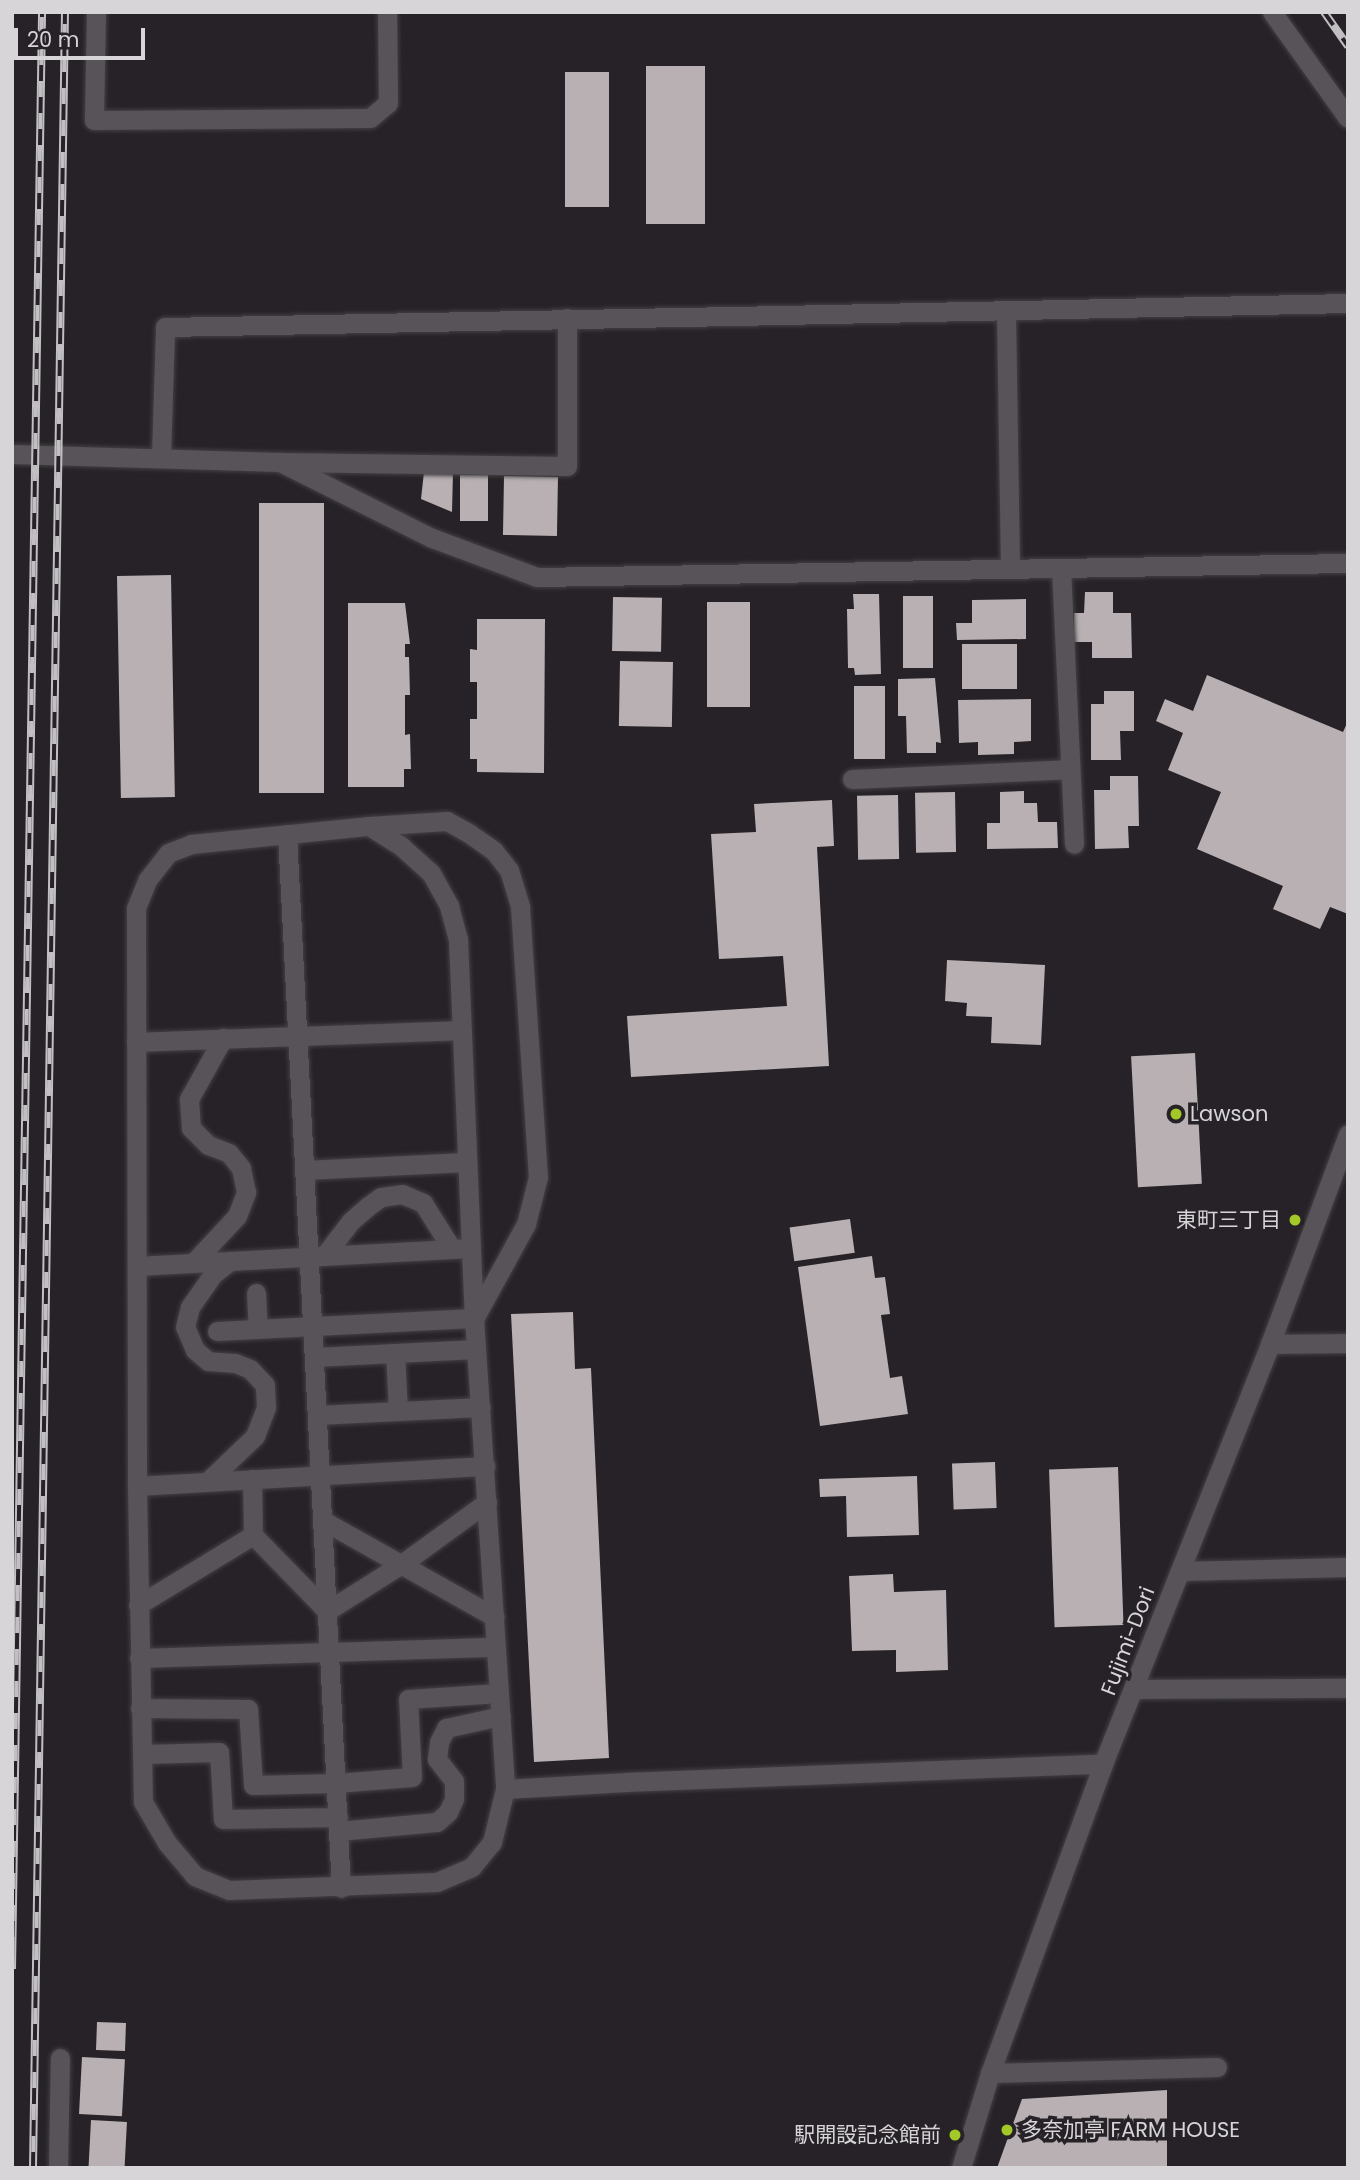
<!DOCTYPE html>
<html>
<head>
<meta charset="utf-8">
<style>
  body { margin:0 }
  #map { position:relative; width:1360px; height:2180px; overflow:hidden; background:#262227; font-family:Poppins,"Noto Sans JP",sans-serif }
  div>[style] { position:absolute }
  .building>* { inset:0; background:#b8b0b2; transform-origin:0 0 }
  .roads { filter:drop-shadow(0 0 2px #434044) drop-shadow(0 0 2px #434044) }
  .service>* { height:19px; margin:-9.5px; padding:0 9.5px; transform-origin:9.5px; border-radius:9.5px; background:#575358 }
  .minor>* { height:19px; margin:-9.5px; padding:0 9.5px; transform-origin:9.5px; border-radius:9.5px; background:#575358 }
  .rail>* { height:8px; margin-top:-4px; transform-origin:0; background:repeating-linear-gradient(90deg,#262227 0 16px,#c1bfc2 0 32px); box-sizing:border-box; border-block:2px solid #c1bfc2 }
  .dots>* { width:19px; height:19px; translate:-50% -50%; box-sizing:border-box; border:4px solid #262227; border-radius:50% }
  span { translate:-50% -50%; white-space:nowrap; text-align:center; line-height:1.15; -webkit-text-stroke:7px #262227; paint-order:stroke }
  .poi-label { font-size:21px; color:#d7d5d8 }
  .left { translate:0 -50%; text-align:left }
  .right { translate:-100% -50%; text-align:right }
  .street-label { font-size:21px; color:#d7d5d8 }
  .frame { position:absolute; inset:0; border:14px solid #d7d5d8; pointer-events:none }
  .scale { position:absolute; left:14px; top:28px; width:131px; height:32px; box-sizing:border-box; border:4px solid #d7d5d8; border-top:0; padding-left:9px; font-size:21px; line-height:24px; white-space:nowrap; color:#d7d5d8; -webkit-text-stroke:5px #262227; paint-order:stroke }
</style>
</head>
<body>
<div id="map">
  <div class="building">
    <i style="left:705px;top:66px;width:158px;height:59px;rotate:90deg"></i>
    <i style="left:565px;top:72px;width:44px;height:135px"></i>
    <i style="clip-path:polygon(424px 472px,453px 472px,452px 512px,421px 499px)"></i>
    <i style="left:460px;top:475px;width:28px;height:46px"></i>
    <i style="left:504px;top:476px;width:54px;height:59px;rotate:1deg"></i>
    <i style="left:259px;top:503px;width:65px;height:290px"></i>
    <i style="left:171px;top:575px;width:222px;height:54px;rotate:89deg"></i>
    <i style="clip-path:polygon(1085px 592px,1113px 592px,1113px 613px,1131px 613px,1132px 658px,1092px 658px,1092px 642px,1074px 642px,1074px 613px,1084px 613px)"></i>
    <i style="clip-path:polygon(853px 594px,879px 594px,881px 674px,855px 675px,854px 668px,848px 668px,847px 609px,854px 609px)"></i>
    <i style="left:903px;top:596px;width:30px;height:72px"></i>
    <i style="left:613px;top:597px;width:49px;height:54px;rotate:1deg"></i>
    <i style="clip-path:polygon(1026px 599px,1026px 639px,957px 640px,956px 623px,972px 623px,972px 600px)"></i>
    <i style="left:707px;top:602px;width:43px;height:105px"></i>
    <i style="clip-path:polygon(348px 603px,405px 603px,410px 644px,405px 644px,405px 657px,409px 657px,410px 695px,405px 695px,405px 735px,410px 734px,411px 769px,404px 769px,404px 787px,348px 787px)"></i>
    <i style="clip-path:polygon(477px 619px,545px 619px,544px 773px,477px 772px,477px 759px,470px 759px,470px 719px,477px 719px,477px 682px,470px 682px,470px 649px,477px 650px)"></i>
    <i style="left:962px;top:644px;width:55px;height:45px"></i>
    <i style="left:620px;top:661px;width:53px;height:65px;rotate:1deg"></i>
    <i style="clip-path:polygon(1207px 675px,1343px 732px,1348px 721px,1348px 914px,1330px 907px,1320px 929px,1273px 909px,1283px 886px,1197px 849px,1221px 792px,1168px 770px,1183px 733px,1156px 721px,1165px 699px,1193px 711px)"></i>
    <i style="clip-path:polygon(935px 678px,941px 743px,936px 742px,936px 753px,907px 753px,906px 716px,898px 716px,898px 679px)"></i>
    <i style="left:854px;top:686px;width:31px;height:73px"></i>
    <i style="clip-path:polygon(1104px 691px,1134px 691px,1134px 731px,1120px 731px,1121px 760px,1091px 760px,1091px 704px,1104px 704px)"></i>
    <i style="clip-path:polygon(1031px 699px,1031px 741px,1014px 742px,1014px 754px,978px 755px,978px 742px,959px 743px,958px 700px)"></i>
    <i style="clip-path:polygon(1110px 776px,1138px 776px,1139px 826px,1128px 826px,1129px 848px,1095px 849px,1094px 790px,1110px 790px)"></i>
    <i style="clip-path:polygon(1024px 791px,1024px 803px,1037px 803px,1038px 822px,1057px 822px,1058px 848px,987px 849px,987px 823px,1000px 823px,1000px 792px)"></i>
    <i style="left:955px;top:792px;width:60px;height:40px;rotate:89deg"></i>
    <i style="left:898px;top:795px;width:64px;height:41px;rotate:89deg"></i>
    <i style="clip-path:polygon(832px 800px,834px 846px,817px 847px,829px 1066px,631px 1077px,627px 1016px,787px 1006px,783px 956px,719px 959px,711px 834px,756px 832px,754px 804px)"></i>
    <i style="clip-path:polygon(947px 960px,1045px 965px,1041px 1045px,991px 1043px,992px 1017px,966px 1016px,967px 1003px,945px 1001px)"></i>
    <i style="left:1195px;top:1053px;width:131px;height:64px;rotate:87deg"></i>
    <i style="left:850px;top:1219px;width:34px;height:61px;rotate:82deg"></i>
    <i style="clip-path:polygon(872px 1256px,875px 1278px,885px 1277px,890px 1314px,881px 1315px,890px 1378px,902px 1376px,908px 1414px,820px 1426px,798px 1267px)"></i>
    <i style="clip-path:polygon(573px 1312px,575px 1369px,591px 1368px,609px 1758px,534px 1762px,511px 1314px)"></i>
    <i style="left:995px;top:1462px;width:46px;height:43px;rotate:88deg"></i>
    <i style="left:1118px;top:1467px;width:158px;height:69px;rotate:88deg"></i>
    <i style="clip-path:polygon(917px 1476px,919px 1535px,847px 1537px,846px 1496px,820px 1497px,819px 1479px)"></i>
    <i style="clip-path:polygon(893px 1574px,894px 1592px,946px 1590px,948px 1670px,896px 1672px,896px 1650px,852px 1651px,849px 1576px)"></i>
    <i style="left:97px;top:2022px;width:29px;height:28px;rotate:2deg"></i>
    <i style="left:82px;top:2057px;width:43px;height:57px;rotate:3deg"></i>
    <i style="clip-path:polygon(1167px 2090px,1167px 2168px,997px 2168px,1022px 2099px)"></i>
    <i style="left:91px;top:2120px;width:36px;height:48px;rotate:3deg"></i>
  </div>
  <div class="roads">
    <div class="service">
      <i style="left:1006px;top:313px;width:256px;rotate:89.1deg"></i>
      <i style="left:161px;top:457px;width:130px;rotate:-88.2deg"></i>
      <i style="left:165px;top:327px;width:569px;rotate:-1.11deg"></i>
      <i style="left:280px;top:462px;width:287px;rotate:0.8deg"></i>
      <i style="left:567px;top:466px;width:148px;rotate:-90deg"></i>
      <i style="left:1061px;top:568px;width:276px;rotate:87.3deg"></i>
      <i style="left:852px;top:779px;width:218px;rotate:-2.6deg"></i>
      <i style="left:369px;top:826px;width:39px;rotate:32deg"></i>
      <i style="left:402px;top:847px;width:39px;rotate:42deg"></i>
      <i style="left:431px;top:873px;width:38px;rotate:61deg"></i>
      <i style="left:449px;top:906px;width:34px;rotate:75deg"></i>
      <i style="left:458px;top:939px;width:379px;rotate:87.6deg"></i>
      <i style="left:474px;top:1318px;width:472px;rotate:86.2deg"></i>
      <i style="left:505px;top:1789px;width:55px;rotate:103.8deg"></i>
      <i style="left:492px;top:1842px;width:32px;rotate:129deg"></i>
      <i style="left:472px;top:1867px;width:38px;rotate:157deg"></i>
      <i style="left:437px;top:1882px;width:208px;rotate:177.8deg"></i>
      <i style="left:229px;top:1890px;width:37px;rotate:-158deg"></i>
      <i style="left:195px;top:1876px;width:43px;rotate:-130.3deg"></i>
      <i style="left:167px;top:1843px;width:48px;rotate:-120.3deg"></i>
      <i style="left:143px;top:1802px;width:316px;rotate:-91.1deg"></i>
      <i style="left:137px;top:1486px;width:578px;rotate:-90.1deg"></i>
      <i style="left:136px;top:908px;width:31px;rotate:-68deg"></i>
      <i style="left:148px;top:879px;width:33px;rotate:-52deg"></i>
      <i style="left:168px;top:853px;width:25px;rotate:-21deg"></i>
      <i style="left:191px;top:844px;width:179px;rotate:-5.8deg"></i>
      <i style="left:369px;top:826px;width:78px;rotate:-3.7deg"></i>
      <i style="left:447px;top:821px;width:26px;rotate:29deg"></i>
      <i style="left:470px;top:834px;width:29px;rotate:35deg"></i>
      <i style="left:494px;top:851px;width:24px;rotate:52deg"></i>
      <i style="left:509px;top:870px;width:39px;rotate:73deg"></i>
      <i style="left:520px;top:907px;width:271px;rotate:86.2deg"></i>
      <i style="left:538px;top:1177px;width:49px;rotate:104.3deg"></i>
      <i style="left:526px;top:1224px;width:106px;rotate:118.7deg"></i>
      <i style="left:287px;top:834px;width:1055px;rotate:87.07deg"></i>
      <i style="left:136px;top:1042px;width:326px;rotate:-2.1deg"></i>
      <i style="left:304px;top:1170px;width:163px;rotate:-2.8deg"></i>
      <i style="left:324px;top:1256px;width:44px;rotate:-52.4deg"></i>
      <i style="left:351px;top:1221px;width:21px;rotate:-41deg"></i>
      <i style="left:367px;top:1207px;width:17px;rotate:-36deg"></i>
      <i style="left:381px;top:1197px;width:21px;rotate:-8deg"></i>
      <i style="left:402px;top:1194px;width:23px;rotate:23deg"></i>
      <i style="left:423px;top:1203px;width:54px;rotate:57.8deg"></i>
      <i style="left:193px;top:1263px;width:64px;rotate:-46.9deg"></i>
      <i style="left:237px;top:1216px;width:26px;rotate:-69deg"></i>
      <i style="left:246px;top:1192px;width:25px;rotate:-102deg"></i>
      <i style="left:241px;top:1168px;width:19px;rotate:-129deg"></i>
      <i style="left:229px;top:1153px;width:22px;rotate:-159deg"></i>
      <i style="left:208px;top:1145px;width:24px;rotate:-135deg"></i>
      <i style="left:191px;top:1128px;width:29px;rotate:-94deg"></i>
      <i style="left:189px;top:1099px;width:70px;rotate:-60.9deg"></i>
      <i style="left:137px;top:1266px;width:334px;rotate:-3.1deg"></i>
      <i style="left:256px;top:1293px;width:36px;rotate:87deg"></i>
      <i style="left:217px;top:1331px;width:257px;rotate:-2.9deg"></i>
      <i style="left:1270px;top:1344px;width:78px;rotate:-0.7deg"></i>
      <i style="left:395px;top:1353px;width:58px;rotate:87deg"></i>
      <i style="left:314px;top:1357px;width:162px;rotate:-2.8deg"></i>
      <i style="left:317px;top:1415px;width:164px;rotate:-2.8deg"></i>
      <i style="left:252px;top:1479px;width:56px;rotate:89deg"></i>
      <i style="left:207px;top:1482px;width:66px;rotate:-43.8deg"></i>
      <i style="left:255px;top:1436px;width:31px;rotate:-69deg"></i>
      <i style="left:266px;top:1407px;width:22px;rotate:-93deg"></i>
      <i style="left:265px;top:1385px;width:22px;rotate:-133deg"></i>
      <i style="left:250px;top:1369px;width:16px;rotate:-158deg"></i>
      <i style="left:235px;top:1363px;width:27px;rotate:-176deg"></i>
      <i style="left:208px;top:1361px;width:17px;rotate:-140deg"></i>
      <i style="left:195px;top:1350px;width:25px;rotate:-113deg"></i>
      <i style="left:185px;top:1327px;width:21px;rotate:-76deg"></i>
      <i style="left:190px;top:1307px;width:39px;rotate:-55deg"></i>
      <i style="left:212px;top:1275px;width:23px;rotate:-38deg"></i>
      <i style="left:137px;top:1486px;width:349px;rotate:-3.3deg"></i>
      <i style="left:322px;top:1520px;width:198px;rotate:29.3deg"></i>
      <i style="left:1180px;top:1571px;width:168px;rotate:-1.4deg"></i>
      <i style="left:138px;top:1605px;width:135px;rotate:-31.3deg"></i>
      <i style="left:253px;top:1535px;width:106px;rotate:45.8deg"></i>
      <i style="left:327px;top:1611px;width:90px;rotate:-32.3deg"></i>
      <i style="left:403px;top:1563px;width:104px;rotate:-36deg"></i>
      <i style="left:139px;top:1658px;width:357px;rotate:-1.8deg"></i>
      <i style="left:140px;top:1708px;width:108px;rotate:0.5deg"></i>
      <i style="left:248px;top:1709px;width:76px;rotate:86.2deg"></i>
      <i style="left:253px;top:1785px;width:83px;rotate:-1.4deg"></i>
      <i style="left:336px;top:1783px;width:76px;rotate:-4.5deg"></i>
      <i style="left:412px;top:1777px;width:78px;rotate:-92.9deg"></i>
      <i style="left:408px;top:1699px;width:91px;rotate:-3.8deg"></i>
      <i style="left:142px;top:1754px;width:77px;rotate:-1.5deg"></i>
      <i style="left:219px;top:1752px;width:67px;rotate:86.6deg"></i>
      <i style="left:223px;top:1819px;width:115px;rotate:-1deg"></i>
      <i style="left:505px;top:1789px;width:122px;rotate:-3.3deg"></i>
      <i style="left:338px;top:1831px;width:99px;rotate:-5.2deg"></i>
      <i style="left:437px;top:1822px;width:15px;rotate:-42deg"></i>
      <i style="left:448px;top:1812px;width:14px;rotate:-65deg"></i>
      <i style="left:454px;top:1799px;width:18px;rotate:-90deg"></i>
      <i style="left:454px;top:1781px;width:28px;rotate:-128deg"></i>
      <i style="left:437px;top:1759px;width:17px;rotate:-83deg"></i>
      <i style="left:439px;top:1742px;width:16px;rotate:-63deg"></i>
      <i style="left:446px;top:1728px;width:56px;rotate:-12.3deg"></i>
      <i style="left:990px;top:2073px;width:227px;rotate:-1.5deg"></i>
    </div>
    <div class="minor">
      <i style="left:96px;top:12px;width:108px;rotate:91.1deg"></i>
      <i style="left:94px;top:120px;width:276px;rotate:-0.4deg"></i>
      <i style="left:370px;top:118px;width:23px;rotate:-40deg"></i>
      <i style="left:388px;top:103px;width:91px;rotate:-90.6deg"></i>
      <i style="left:1272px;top:12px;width:130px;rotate:54.4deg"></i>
      <i style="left:734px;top:316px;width:614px;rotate:-1.21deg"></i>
      <i style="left:12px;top:454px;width:268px;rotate:1.7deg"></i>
      <i style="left:280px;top:462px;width:170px;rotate:26.6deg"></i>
      <i style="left:432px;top:538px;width:112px;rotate:20.4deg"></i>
      <i style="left:537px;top:577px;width:811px;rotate:-0.99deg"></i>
      <i style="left:1135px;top:1689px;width:213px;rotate:-0.3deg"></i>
      <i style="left:627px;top:1782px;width:476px;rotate:-2.2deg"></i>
      <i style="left:58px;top:2168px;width:110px;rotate:-89deg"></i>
      <i style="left:961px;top:2168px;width:99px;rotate:-73deg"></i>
      <i style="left:990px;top:2073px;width:329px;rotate:-69.9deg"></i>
      <i style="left:1103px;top:1764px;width:452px;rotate:-68.3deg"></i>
      <i style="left:1270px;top:1344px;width:224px;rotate:-69.6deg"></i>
    </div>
  </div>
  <div class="rail">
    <i style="left:1324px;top:12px;width:42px;rotate:54.8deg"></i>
    <i style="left:12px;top:1969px;width:1957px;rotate:-89.12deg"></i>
    <i style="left:33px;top:2168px;width:2156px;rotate:-89.15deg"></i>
  </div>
  <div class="dots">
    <i style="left:1176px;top:1114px;background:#a2c928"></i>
    <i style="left:1295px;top:1220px;background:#a2c928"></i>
    <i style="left:1007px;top:2130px;background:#a2c928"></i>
    <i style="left:955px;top:2135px;background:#a2c928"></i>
  </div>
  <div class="poi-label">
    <span class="left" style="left:1190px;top:1114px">Lawson</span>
    <span class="right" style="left:1281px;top:1220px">東町三丁目</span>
    <span class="left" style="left:1021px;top:2130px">多奈加亭 FARM HOUSE</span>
    <span class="right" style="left:941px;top:2135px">駅開設記念館前</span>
  </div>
  <div class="street-label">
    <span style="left:1128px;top:1641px;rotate:-69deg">Fujimi-Dori</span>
  </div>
  <div class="frame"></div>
  <div class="scale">20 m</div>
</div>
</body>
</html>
